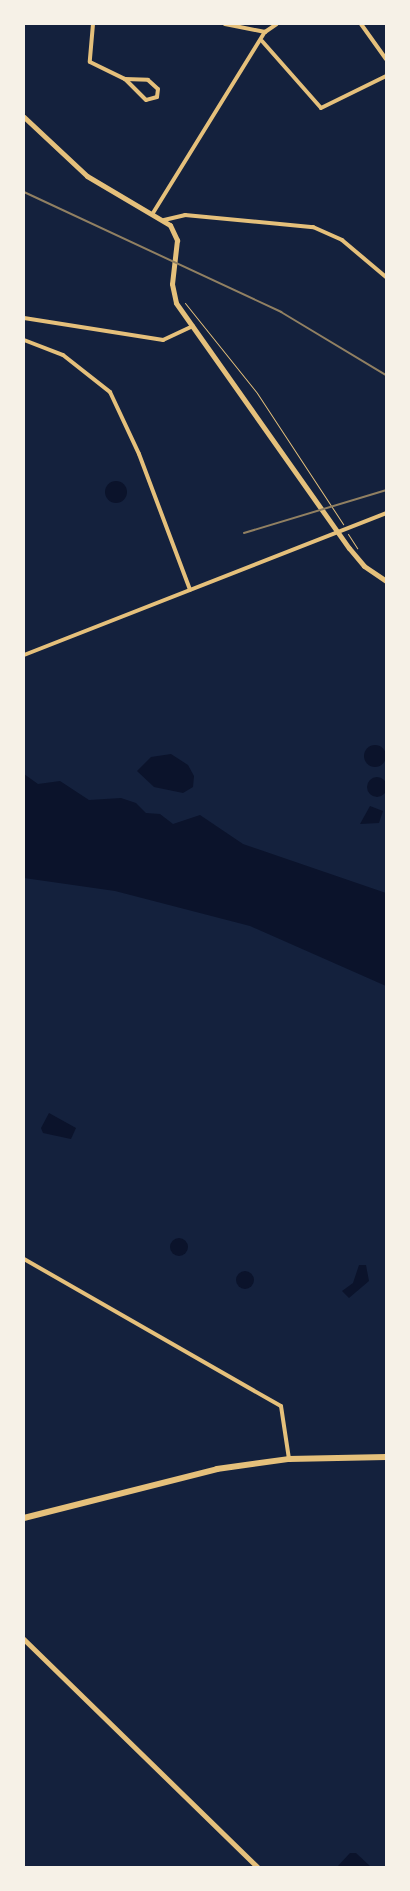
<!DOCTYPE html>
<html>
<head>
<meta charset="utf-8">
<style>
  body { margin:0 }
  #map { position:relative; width:410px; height:1891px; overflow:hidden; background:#14213d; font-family:Overpass,sans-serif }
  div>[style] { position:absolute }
  .water>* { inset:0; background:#0b132b }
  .round { border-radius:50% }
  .path>* { height:1px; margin:-0.5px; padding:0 0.5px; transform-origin:0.5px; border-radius:0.5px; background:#e5c07b }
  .minor>* { height:4px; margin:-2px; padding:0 2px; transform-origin:2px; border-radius:2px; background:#e5c07b }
  .tertiary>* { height:4.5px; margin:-2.25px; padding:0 2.25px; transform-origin:2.25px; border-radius:2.25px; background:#e5c07b }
  .secondary>* { height:5px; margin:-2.5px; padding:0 2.5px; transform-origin:2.5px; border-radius:2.5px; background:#e5c07b }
  .trunk>* { height:5.5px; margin:-2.75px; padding:0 2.75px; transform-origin:2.75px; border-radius:2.75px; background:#e5c07b }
  .rail>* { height:2px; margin:-1px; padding:0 1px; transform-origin:1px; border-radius:1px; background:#918062 }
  span { translate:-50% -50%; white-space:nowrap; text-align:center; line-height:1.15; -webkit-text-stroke:4px #f6f1e7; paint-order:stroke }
  .frame { position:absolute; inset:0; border:25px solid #f6f1e7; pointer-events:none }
</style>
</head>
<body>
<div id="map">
  <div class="water">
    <i class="round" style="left:105px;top:481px;width:22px;height:22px"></i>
    <i class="round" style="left:364px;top:745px;width:22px;height:22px"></i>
    <i style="clip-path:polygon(171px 754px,188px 765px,194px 776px,193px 787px,183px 793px,154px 787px,137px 771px,151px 757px)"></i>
    <i style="clip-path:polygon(24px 774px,38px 784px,60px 781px,89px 800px,121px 798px,136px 803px,146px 813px,160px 814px,173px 824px,200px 815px,243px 844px,386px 893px,386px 986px,250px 926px,115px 891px,24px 878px)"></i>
    <i class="round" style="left:367px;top:777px;width:20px;height:20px"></i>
    <i style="clip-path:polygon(370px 806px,383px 811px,379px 823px,360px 824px)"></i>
    <i style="clip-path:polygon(49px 1113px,76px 1128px,71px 1139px,43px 1133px,41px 1128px)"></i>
    <i class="round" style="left:170px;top:1238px;width:18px;height:18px"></i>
    <i style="clip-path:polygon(359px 1265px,366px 1265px,369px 1281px,349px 1298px,342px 1291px,353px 1283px)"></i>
    <i class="round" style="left:236px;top:1271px;width:18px;height:18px"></i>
    <i style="clip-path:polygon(350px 1853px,356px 1853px,371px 1867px,337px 1867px)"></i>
  </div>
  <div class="path">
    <i style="left:185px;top:303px;width:115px;rotate:51.3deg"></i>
    <i style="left:257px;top:393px;width:157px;rotate:56.7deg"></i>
    <i style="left:348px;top:534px;width:17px;rotate:57deg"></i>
  </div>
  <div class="minor">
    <i style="left:93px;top:24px;width:38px;rotate:95deg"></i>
    <i style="left:90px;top:62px;width:39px;rotate:26deg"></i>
    <i style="left:125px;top:79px;width:23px;rotate:2deg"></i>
    <i style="left:148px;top:80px;width:13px;rotate:42deg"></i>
    <i style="left:158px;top:89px;width:8px;rotate:97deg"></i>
    <i style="left:157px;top:97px;width:11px;rotate:165deg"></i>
    <i style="left:146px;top:100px;width:30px;rotate:-135deg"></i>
    <i style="left:225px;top:24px;width:41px;rotate:11.3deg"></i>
    <i style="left:265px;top:32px;width:14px;rotate:-34deg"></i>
    <i style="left:361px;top:24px;width:43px;rotate:54.5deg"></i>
    <i style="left:262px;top:41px;width:89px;rotate:48.6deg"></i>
    <i style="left:321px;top:108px;width:72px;rotate:-26.2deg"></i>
    <i style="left:153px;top:213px;width:213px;rotate:-58.3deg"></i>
    <i style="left:164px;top:220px;width:22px;rotate:-13deg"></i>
    <i style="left:185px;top:215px;width:129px;rotate:5.4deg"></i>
    <i style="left:313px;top:227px;width:32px;rotate:24deg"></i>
    <i style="left:342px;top:240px;width:57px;rotate:40.1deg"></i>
    <i style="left:24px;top:318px;width:141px;rotate:9deg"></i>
    <i style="left:163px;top:340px;width:33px;rotate:-25deg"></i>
    <i style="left:24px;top:340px;width:42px;rotate:21deg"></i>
    <i style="left:63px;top:355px;width:60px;rotate:38.2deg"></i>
    <i style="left:110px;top:392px;width:68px;rotate:64.9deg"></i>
    <i style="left:139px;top:454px;width:145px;rotate:69.4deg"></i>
    <i style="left:24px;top:655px;width:389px;rotate:-21.4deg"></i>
    <i style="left:24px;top:1259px;width:296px;rotate:29.8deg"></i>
    <i style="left:281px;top:1406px;width:54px;rotate:81.4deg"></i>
  </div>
  <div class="tertiary">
    <i style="left:24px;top:1639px;width:327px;rotate:44.3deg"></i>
  </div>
  <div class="secondary">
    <i style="left:24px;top:117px;width:86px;rotate:43.1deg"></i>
    <i style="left:87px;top:176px;width:96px;rotate:30.6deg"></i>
    <i style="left:170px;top:225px;width:17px;rotate:65deg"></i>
    <i style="left:177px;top:240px;width:44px;rotate:96.5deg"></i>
    <i style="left:172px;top:284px;width:19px;rotate:78deg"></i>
    <i style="left:176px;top:303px;width:300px;rotate:54.8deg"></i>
    <i style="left:349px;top:548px;width:23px;rotate:50deg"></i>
    <i style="left:364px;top:566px;width:27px;rotate:34deg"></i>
  </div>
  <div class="trunk">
    <i style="left:24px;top:1518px;width:199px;rotate:-14.2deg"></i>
    <i style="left:217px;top:1469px;width:73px;rotate:-7.9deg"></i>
    <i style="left:289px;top:1459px;width:97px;rotate:-1.2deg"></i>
  </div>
  <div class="rail">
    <i style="left:24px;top:192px;width:284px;rotate:25deg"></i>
    <i style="left:281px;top:312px;width:122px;rotate:31deg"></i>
    <i style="left:244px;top:533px;width:148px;rotate:-16.8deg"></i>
  </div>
  <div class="frame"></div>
</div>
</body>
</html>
